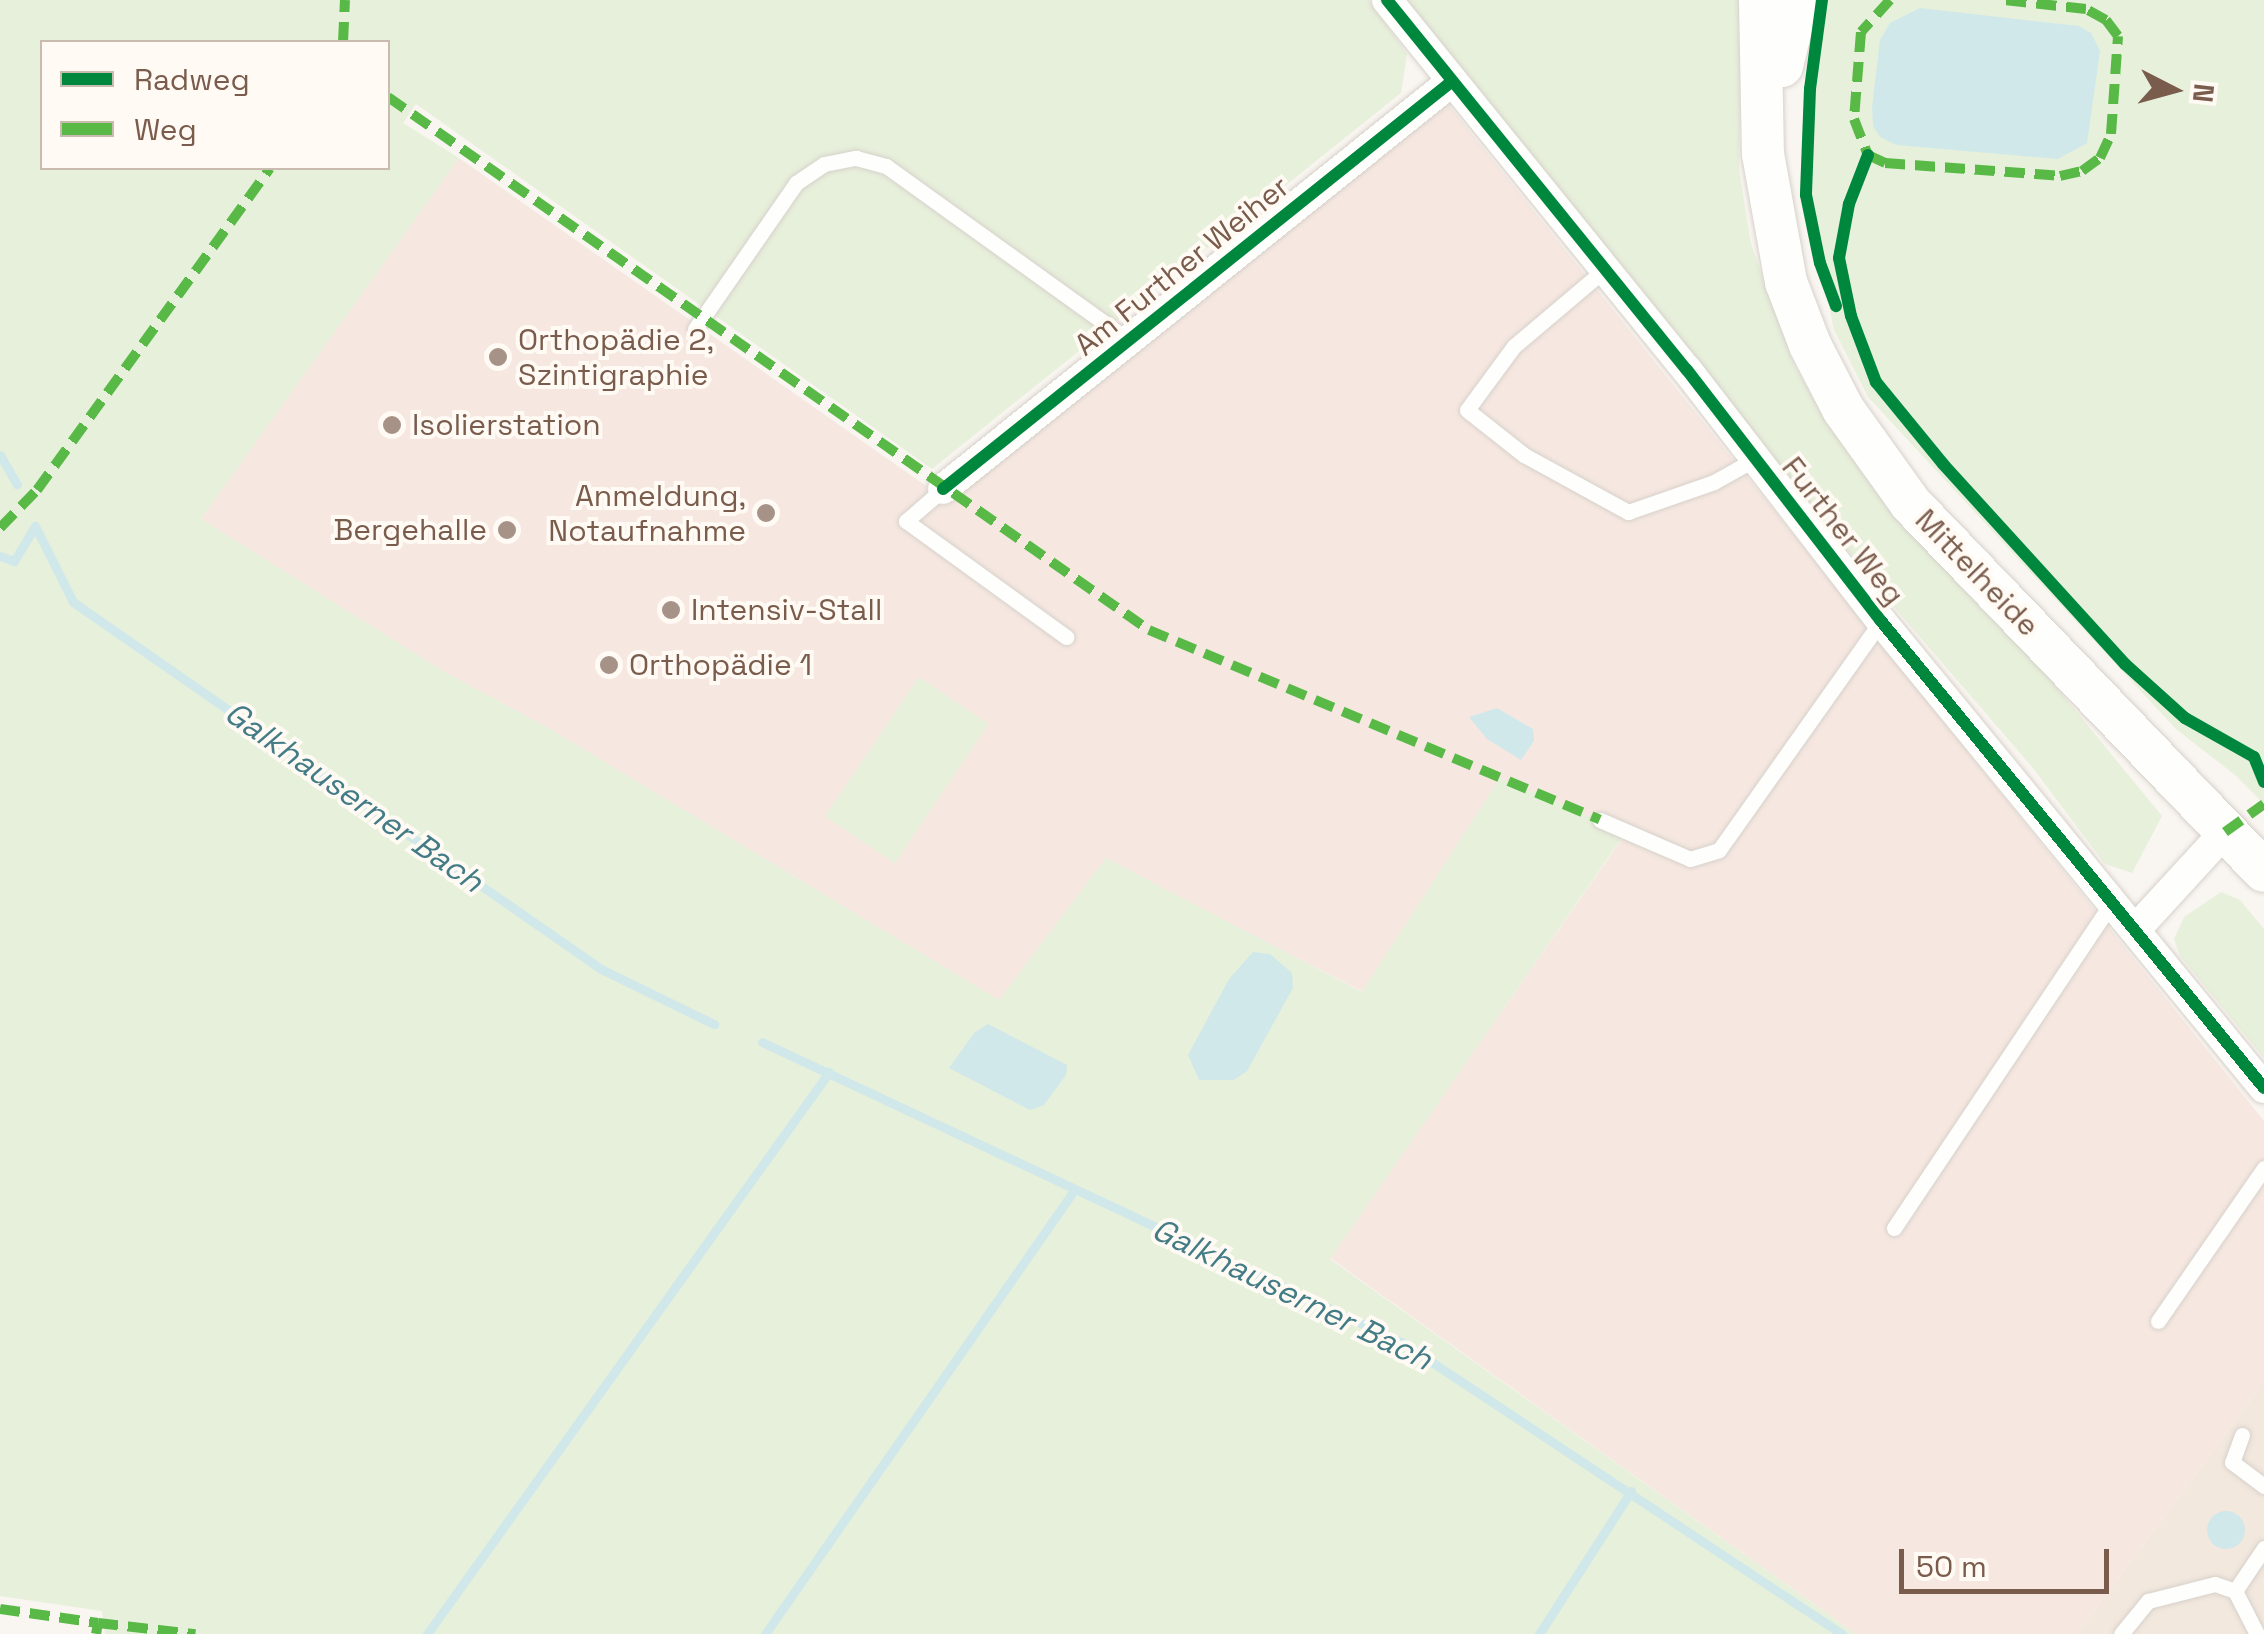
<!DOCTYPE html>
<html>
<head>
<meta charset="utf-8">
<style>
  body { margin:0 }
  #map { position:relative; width:2264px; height:1634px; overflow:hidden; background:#f9f5f0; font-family:"Space Grotesk",sans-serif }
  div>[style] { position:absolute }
  .residential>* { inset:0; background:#f2e8de }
  .commercial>* { inset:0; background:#f6e8e1 }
  .green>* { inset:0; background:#e7f0db; transform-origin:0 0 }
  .water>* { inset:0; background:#d0e8ea }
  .round { border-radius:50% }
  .stream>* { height:9px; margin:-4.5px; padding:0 4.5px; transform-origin:4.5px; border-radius:4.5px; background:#d0e8ea }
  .roads { filter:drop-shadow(0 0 2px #d7d1cb) drop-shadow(0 0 2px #d7d1cb) }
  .service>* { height:15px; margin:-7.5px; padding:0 7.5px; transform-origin:7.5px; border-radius:7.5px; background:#fefefd }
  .minor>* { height:30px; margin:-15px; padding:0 15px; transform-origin:15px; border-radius:15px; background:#fefefd }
  .secondary>* { height:42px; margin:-21px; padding:0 21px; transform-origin:21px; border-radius:21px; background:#fefefd }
  .quiet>* { height:10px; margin-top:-5px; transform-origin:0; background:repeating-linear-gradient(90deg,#58b947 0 20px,transparent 0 30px) }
  .cycleway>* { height:12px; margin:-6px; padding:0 6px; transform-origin:6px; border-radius:6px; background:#00873e }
  .dots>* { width:28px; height:28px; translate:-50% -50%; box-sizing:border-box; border:5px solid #fffaf3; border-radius:50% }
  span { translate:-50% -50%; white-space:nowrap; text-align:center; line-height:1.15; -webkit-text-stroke:8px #fffaf3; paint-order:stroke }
  .street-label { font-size:30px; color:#7a5c4d }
  .poi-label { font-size:30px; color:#7a5c4d }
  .left { translate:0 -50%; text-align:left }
  .right { translate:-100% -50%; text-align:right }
  .water-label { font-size:32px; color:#437c86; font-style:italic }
  .legend { position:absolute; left:40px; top:40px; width:350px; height:130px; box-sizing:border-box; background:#fffaf3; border:2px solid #cabbb1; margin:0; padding:12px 18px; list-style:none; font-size:30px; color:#7a5c4d }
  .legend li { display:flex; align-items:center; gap:20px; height:50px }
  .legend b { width:50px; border:2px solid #cabbb1 }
  .north { position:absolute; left:2124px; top:40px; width:100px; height:100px; -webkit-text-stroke:8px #fffaf3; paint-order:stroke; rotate:96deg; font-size:28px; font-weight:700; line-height:40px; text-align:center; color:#7a5c4d }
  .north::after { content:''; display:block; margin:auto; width:35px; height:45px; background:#7a5c4d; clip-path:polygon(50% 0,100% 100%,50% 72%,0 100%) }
  .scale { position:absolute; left:1899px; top:1549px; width:210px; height:45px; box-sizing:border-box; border:5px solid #7a5c4d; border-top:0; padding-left:12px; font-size:30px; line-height:35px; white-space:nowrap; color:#7a5c4d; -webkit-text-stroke:8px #fffaf3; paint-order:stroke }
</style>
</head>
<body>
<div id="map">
  <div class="residential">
    <i style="clip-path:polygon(2264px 1382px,2264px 1634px,2077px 1634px)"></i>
  </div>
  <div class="commercial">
    <i style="clip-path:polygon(1447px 103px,2264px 1121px,2264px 1382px,2077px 1634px,1856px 1634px,1330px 1258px,1626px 833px,1500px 778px,1363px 992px,1106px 859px,999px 1000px,550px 729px,443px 671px,201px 519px,459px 158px,949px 502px)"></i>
  </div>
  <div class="green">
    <i style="clip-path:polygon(evenodd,0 0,1369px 0,1407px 54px,1401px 93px,932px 469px,416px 104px,403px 123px,459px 158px,201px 519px,443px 671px,550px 729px,999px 1000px,1106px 858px,1362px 992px,1500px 778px,1626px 832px,1330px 1259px,1856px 1634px,105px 1634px,102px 1611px,0 1596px,0 0,42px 42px,388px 42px,388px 168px,42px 168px,42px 42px)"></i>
    <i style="clip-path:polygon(1401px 0,1741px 0,1739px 170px,1751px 244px,1795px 367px,1832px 429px,2021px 644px,2162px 816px,2132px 873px,2105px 864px,2032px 767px,1889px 601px)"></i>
    <i style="clip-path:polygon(1822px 0,2264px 0,2264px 804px,2235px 775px,2176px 729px,1868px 397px,1834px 330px,1806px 195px,1810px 89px)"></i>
    <i style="left:919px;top:677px;width:84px;height:168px;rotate:34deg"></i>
    <i style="clip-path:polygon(2221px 892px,2240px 900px,2264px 929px,2264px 1058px,2180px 956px,2174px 939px,2184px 917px)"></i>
  </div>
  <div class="water">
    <i style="clip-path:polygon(1920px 8px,2079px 26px,2091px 33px,2100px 51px,2087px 143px,2058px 159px,1896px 145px,1880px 137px,1873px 126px,1872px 107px,1880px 40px,1890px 23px)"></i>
    <i style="clip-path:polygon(1497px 708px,1533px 729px,1534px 741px,1521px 760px,1487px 739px,1469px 717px)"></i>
    <i style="clip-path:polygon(1253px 952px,1270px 954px,1292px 973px,1293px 988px,1247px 1071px,1234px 1080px,1199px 1080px,1188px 1055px,1229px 979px)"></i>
    <i style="clip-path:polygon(988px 1024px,1067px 1065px,1066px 1075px,1044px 1105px,1030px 1110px,949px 1068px,974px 1033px)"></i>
    <i class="round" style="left:2207px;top:1511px;width:38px;height:38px"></i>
  </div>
  <div class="stream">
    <i style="left:0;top:455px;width:34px;rotate:60deg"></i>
    <i style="left:35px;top:526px;width:85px;rotate:63.4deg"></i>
    <i style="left:73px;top:602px;width:643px;rotate:34.8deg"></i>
    <i style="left:601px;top:969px;width:126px;rotate:26deg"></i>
    <i style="left:0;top:556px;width:15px;rotate:20deg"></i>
    <i style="left:14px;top:561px;width:41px;rotate:-59deg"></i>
    <i style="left:762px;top:1042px;width:708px;rotate:25.15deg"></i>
    <i style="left:1403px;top:1343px;width:527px;rotate:33.54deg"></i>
    <i style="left:427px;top:1634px;width:691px;rotate:-54.42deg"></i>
    <i style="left:765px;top:1634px;width:542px;rotate:-55.14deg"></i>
    <i style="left:1539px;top:1634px;width:170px;rotate:-57.2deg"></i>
  </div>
  <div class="roads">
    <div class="service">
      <i style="left:1604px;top:270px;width:118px;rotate:139.8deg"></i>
      <i style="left:1514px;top:346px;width:79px;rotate:126.3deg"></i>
      <i style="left:1467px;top:410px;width:73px;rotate:38.3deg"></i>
      <i style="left:1524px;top:455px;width:119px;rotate:28.7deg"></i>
      <i style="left:1628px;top:512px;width:91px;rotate:-19.2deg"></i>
      <i style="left:1714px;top:482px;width:47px;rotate:-29.3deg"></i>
      <i style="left:695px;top:329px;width:178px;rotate:-55.3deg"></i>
      <i style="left:796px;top:183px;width:34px;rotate:-34deg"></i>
      <i style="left:824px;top:164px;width:33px;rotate:-11deg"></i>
      <i style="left:856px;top:158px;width:31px;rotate:15deg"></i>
      <i style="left:886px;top:166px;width:297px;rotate:35.7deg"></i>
      <i style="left:943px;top:489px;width:49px;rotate:139.1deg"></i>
      <i style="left:906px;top:521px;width:198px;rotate:35.9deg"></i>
      <i style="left:1600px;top:820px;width:98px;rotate:23.4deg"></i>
      <i style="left:1690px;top:859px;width:30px;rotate:-17deg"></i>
      <i style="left:1719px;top:850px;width:281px;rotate:-54.7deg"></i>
      <i style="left:1894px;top:1228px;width:392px;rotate:-56.2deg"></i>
      <i style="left:2158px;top:1321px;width:186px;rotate:-55.3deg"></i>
      <i style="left:2242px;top:1435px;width:29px;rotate:110deg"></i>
      <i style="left:2232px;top:1462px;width:40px;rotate:37deg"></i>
      <i style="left:2235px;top:1591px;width:52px;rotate:-56deg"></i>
      <i style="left:2121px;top:1634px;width:43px;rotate:-50.7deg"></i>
      <i style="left:2148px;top:1601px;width:69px;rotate:-14.2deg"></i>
      <i style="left:2215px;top:1584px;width:21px;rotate:19deg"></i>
      <i style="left:2235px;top:1591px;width:48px;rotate:62.9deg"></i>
    </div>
    <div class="minor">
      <i style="left:1387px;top:0;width:476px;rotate:51deg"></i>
      <i style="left:1687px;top:370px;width:317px;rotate:52.3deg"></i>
      <i style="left:1881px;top:621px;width:604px;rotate:50.64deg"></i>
      <i style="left:943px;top:489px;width:651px;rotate:-38.7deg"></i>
      <i style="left:2136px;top:929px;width:132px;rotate:-47.5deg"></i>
    </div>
    <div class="secondary">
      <i style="left:1760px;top:0;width:154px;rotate:88.9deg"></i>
      <i style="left:1763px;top:154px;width:130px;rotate:79.8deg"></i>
      <i style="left:1786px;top:282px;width:67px;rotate:69.1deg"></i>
      <i style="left:1810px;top:345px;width:72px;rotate:62.7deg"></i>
      <i style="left:1843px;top:409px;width:117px;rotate:54.4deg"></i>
      <i style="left:1911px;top:504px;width:509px;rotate:46.11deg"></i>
      <i style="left:1782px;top:66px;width:68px;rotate:-76.4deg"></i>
    </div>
  </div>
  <div class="quiet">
    <i style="left:1890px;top:0;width:43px;rotate:132.2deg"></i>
    <i style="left:1861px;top:32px;width:87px;rotate:94.6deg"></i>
    <i style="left:1854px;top:119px;width:39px;rotate:69deg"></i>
    <i style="left:1868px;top:155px;width:19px;rotate:25deg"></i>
    <i style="left:1885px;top:163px;width:175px;rotate:4.2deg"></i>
    <i style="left:2060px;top:176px;width:23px;rotate:-13deg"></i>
    <i style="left:2082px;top:171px;width:22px;rotate:-36deg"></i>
    <i style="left:2100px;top:158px;width:26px;rotate:-65deg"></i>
    <i style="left:2111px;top:134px;width:98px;rotate:-85.9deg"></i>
    <i style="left:2118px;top:36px;width:20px;rotate:-127deg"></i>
    <i style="left:2106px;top:20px;width:23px;rotate:-151deg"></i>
    <i style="left:2086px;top:9px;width:82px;rotate:-173.7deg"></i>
    <i style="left:343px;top:42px;width:42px;rotate:-87.3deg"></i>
    <i style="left:388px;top:97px;width:929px;rotate:35.01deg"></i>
    <i style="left:1149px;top:630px;width:489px;rotate:22.8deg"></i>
    <i style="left:0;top:528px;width:53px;rotate:-45.8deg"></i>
    <i style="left:37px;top:490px;width:397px;rotate:-54.1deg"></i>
    <i style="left:2225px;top:832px;width:48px;rotate:-35.7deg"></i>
    <i style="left:0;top:1609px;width:99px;rotate:8.1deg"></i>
    <i style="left:98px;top:1623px;width:11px;rotate:100deg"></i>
    <i style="left:98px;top:1623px;width:98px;rotate:6.5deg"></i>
  </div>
  <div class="cycleway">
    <i style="left:1387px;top:0;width:476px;rotate:51deg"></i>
    <i style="left:1687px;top:370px;width:317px;rotate:52.3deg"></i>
    <i style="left:1881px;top:621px;width:604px;rotate:50.64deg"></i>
    <i style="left:1822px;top:0;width:90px;rotate:97.7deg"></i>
    <i style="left:1810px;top:89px;width:106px;rotate:92.2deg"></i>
    <i style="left:1806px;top:195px;width:69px;rotate:78.4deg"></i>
    <i style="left:1820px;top:263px;width:46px;rotate:69.6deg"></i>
    <i style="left:1868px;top:155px;width:53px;rotate:111.2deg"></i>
    <i style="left:1849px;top:204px;width:55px;rotate:100.5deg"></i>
    <i style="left:1839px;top:258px;width:59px;rotate:78.3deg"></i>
    <i style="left:1851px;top:316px;width:71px;rotate:69.3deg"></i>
    <i style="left:1876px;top:382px;width:106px;rotate:50.7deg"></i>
    <i style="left:1943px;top:464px;width:270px;rotate:47.7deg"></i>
    <i style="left:2125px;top:664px;width:81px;rotate:42deg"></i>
    <i style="left:2185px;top:718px;width:79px;rotate:29.5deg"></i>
    <i style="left:2254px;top:757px;width:27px;rotate:68deg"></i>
    <i style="left:943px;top:489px;width:651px;rotate:-38.7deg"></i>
  </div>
  <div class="dots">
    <i style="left:498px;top:357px;background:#a69286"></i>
    <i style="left:392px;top:425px;background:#a69286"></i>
    <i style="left:766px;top:513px;background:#a69286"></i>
    <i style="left:507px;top:530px;background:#a69286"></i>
    <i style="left:671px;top:610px;background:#a69286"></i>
    <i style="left:609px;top:665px;background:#a69286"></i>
  </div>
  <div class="street-label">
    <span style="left:1182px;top:266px;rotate:-39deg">Am Further Weiher</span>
    <span style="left:1843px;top:531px;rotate:52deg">Further Weg</span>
    <span style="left:1977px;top:573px;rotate:46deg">Mittelheide</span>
  </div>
  <div class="poi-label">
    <span class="left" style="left:518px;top:357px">Orthopädie 2,<br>Szintigraphie</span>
    <span class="left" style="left:412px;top:425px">Isolierstation</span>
    <span class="right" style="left:746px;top:513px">Anmeldung,<br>Notaufnahme</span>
    <span class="right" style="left:487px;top:530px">Bergehalle</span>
    <span class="left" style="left:691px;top:610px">Intensiv-Stall</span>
    <span class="left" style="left:629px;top:665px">Orthopädie 1</span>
  </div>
  <div class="water-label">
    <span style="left:354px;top:797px;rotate:35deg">Galkhauserner Bach</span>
    <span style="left:1292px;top:1294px;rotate:26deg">Galkhauserner Bach</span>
  </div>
  <ul class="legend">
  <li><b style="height:12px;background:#00873e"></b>Radweg</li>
  <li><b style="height:12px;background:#58b947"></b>Weg</li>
  </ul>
  <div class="north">N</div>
  <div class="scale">50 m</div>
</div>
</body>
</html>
